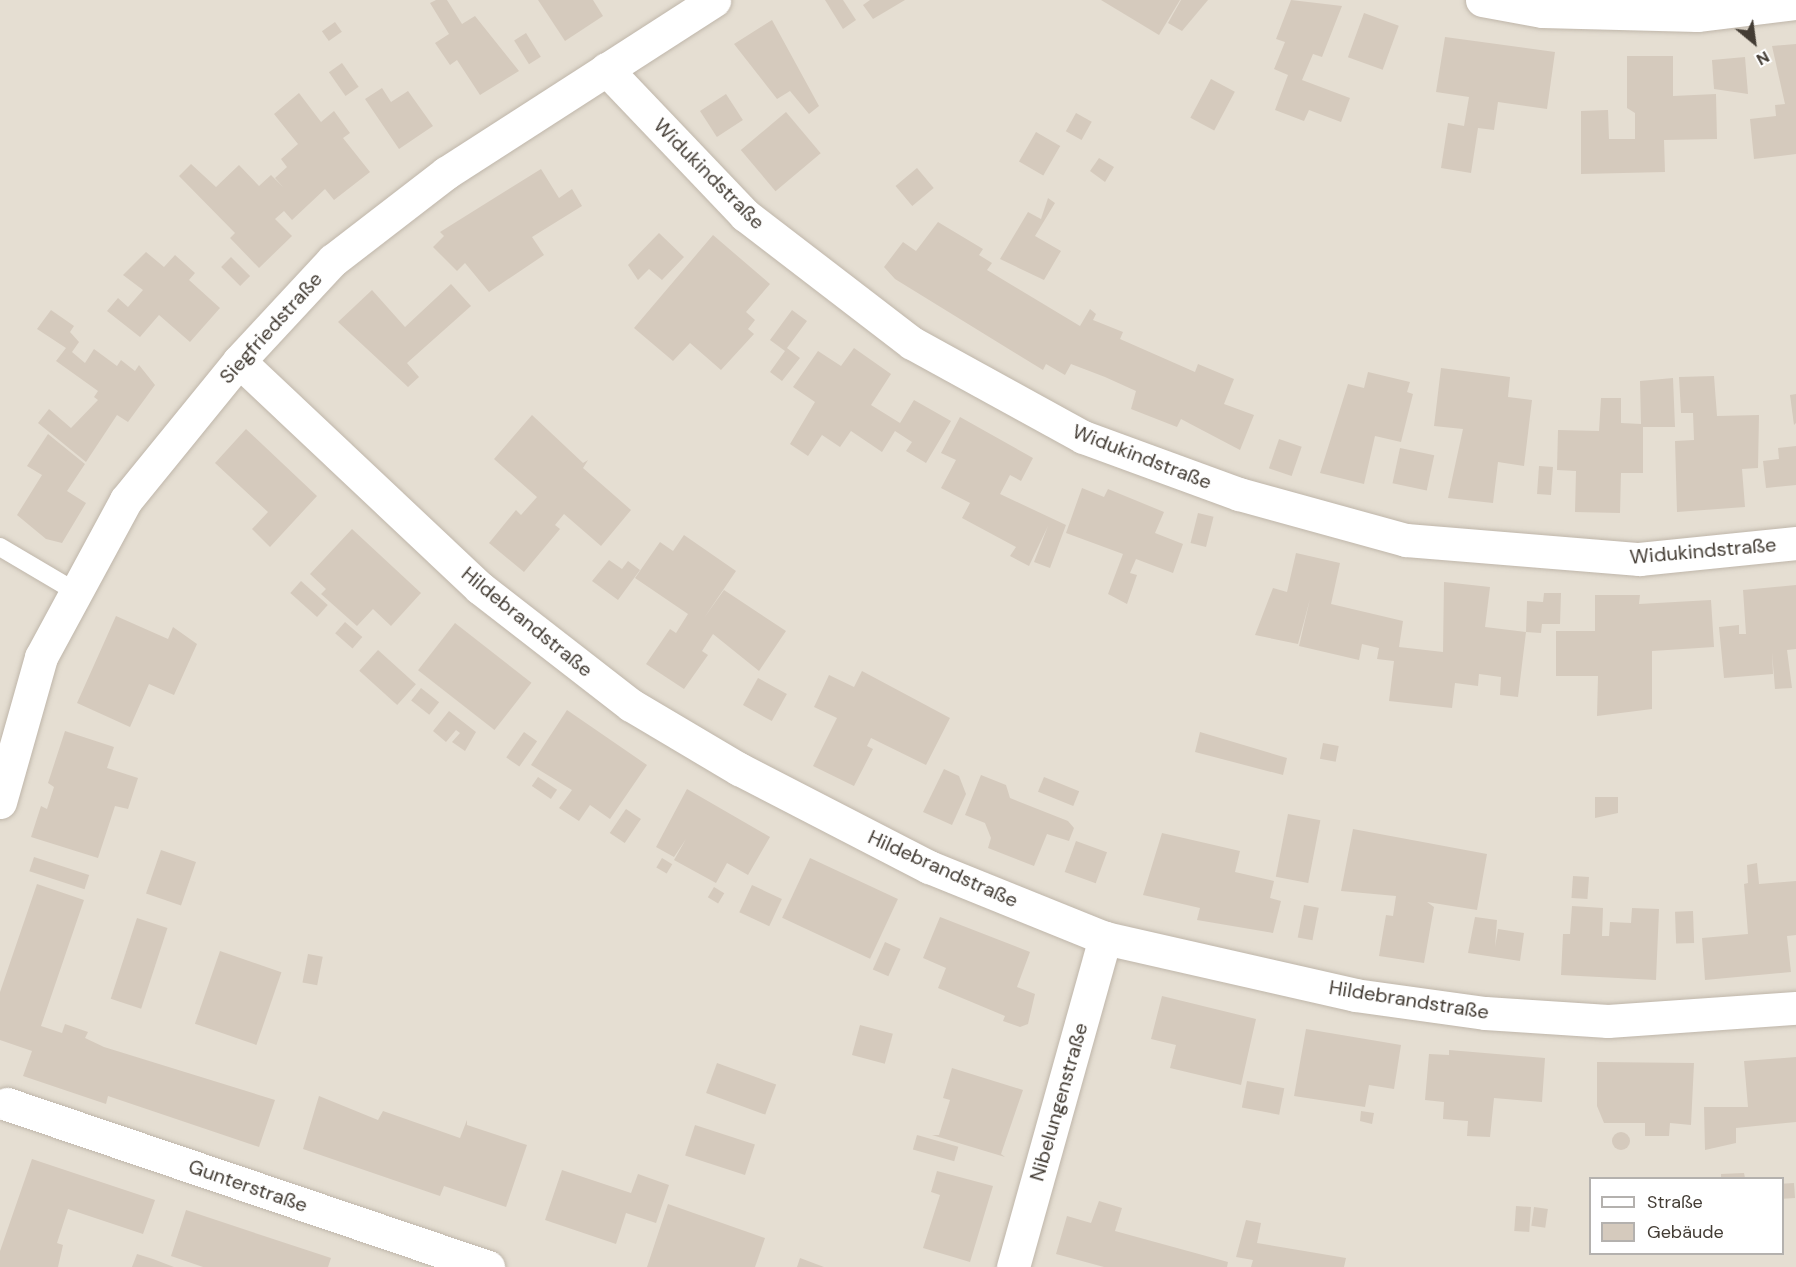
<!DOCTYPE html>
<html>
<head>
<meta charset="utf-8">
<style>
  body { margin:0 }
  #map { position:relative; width:1796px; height:1267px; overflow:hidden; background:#f1ece4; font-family:"DM Sans",sans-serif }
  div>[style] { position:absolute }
  .residential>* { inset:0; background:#e5ded2 }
  .building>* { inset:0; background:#d5cabd; transform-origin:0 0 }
  .round { border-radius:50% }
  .roads { filter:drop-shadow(0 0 2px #bfb6aa) drop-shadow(0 0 2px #bfb6aa) }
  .service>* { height:18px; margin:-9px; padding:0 9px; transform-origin:9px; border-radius:9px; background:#fff }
  .minor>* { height:33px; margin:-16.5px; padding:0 16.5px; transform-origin:16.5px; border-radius:16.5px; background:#fff }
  span { translate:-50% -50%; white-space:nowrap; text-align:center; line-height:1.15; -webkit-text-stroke:5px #fff; paint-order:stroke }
  .street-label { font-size:20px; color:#433c34 }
  .legend { position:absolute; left:1589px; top:1177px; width:195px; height:78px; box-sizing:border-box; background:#fff; border:2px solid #b4b1ae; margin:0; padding:8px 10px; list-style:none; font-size:18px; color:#433c34 }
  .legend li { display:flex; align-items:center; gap:12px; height:30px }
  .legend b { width:30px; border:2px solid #b4b1ae }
  .north { position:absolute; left:1724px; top:12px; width:60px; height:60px; -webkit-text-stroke:4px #fff; paint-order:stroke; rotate:151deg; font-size:16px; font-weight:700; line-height:24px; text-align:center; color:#433c34 }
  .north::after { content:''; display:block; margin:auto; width:21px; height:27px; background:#433c34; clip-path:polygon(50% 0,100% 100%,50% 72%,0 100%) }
</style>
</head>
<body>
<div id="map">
  <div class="residential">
    <i style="clip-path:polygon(evenodd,0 0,1796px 0,1796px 1267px,0 1267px,0 0,1590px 1178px,1782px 1178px,1782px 1254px,1590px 1254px,1590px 1178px)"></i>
  </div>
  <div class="building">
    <i style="clip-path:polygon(436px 0,447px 0,462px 24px,475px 16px,519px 71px,480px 95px,457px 60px,450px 65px,435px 43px,449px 34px,430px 3px)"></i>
    <i style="clip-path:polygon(538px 0,593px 0,603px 16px,565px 41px)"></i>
    <i style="clip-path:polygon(825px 0,843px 0,856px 20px,843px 29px)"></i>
    <i style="clip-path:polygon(870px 0,905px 0,873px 19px,863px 5px)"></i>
    <i style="clip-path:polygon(1101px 0,1180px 0,1159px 35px)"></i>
    <i style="clip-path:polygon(1181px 0,1208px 0,1182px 31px,1168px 23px)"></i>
    <i style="clip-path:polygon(1291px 0,1342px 6px,1322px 57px,1313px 54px,1302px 80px,1350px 98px,1341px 122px,1309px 110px,1304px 121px,1275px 110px,1288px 75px,1274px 69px,1285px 42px,1276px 39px)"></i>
    <i style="left:1364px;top:13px;width:37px;height:47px;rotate:20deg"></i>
    <i style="clip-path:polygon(772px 20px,819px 106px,809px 114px,790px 91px,777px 99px,734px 44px)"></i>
    <i style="left:335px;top:22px;width:12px;height:16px;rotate:55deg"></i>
    <i style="left:526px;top:33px;width:28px;height:14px;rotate:58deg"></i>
    <i style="clip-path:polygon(1445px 37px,1555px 52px,1547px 109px,1498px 102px,1494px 130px,1478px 128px,1471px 173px,1441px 168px,1448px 123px,1464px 126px,1469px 97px,1436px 92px)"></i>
    <i style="clip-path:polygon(1796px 44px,1796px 154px,1754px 159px,1750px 119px,1776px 116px,1775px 105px,1785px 104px,1772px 46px)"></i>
    <i style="clip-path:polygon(1627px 56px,1673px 56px,1673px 96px,1716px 94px,1717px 139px,1664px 140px,1665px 172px,1581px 174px,1581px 111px,1608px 110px,1609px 139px,1635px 139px,1635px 113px,1627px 108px)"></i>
    <i style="clip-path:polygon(1745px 57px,1748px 94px,1714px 89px,1712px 60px)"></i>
    <i style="left:342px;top:63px;width:29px;height:16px;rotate:55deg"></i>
    <i style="left:1211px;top:79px;width:27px;height:44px;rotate:28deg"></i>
    <i style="clip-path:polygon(382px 88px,391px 102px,408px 91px,433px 126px,399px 149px,365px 99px)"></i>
    <i style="clip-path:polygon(299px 93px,321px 122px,334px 111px,350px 133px,343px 138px,370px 172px,334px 200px,325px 189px,292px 220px,284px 211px,275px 219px,292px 236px,259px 268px,230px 238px,235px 233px,179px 176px,191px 164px,216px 187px,239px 165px,259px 186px,271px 175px,283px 187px,275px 178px,287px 167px,281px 159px,298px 144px,274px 114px)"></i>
    <i style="left:726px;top:94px;width:31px;height:31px;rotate:57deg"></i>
    <i style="left:786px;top:112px;width:54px;height:59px;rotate:50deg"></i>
    <i style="left:1076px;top:113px;width:18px;height:21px;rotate:29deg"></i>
    <i style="left:1036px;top:132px;width:28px;height:34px;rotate:30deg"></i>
    <i style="clip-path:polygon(1099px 158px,1114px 167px,1105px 182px,1090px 171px)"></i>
    <i style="left:917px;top:168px;width:26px;height:28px;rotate:50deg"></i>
    <i style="clip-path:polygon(541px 169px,559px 198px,572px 189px,582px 206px,532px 237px,544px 255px,489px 292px,465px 263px,457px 271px,433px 247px,444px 236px,440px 232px)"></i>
    <i style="clip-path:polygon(1048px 198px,1055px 203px,1035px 236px,1061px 251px,1044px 280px,1000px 259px,1028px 212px,1041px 219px)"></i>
    <i style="clip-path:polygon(938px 222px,983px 249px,979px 255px,992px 263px,987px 270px,1080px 326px,1090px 309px,1096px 314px,1093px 320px,1123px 332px,1120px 339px,1195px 372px,1198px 364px,1234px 379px,1224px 404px,1254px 415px,1240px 450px,1181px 419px,1177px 427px,1131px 409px,1136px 391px,1105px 377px,1071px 364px,1065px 375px,1046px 364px,1043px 370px,895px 279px,884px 267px,903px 242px,916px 251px)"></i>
    <i style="clip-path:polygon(659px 233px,684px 257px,662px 280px,649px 269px,638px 280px,628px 265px)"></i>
    <i style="clip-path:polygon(713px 235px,770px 284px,746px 312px,755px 320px,748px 329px,754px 334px,721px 370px,690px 343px,673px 361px,634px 328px)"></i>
    <i style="clip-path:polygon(146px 252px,164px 267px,175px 255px,195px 273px,189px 280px,220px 308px,190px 342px,159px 315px,140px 337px,107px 311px,118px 298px,128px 307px,143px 290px,123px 275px)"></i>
    <i style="left:231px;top:257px;width:27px;height:14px;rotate:45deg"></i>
    <i style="clip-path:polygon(451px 284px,471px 306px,407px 363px,419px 377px,408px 387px,338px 322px,372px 290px,405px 327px)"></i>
    <i style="clip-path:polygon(51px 310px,74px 326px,70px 332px,79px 342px,72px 352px,85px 363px,94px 349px,117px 366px,121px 360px,135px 371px,139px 365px,155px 385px,128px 422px,117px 415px,86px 462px,38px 423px,49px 409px,71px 428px,98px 400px,94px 397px,98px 391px,56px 361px,66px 348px,37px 329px)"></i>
    <i style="clip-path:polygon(792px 310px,807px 321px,787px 348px,800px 358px,782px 381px,770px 372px,785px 351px,770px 340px)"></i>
    <i style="clip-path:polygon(854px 348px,891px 374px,871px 405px,900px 423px,914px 400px,951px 421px,926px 463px,906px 451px,912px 442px,895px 431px,882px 452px,851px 431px,840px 447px,822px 435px,808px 456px,790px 444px,815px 402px,793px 387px,818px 351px,841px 366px)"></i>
    <i style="clip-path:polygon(1441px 368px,1510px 377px,1508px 397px,1532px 400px,1524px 466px,1498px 462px,1493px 503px,1448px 498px,1463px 429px,1434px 426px)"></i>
    <i style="clip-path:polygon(1368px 372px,1410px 382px,1407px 392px,1413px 394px,1401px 442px,1375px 436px,1364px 484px,1320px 473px,1348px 384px,1364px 388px)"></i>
    <i style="clip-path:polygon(1714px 376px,1717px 416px,1759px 415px,1758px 468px,1742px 469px,1745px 507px,1677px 512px,1675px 441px,1694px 440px,1693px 413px,1681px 413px,1679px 377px)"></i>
    <i style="clip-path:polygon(1673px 378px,1675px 427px,1643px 427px,1643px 473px,1621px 473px,1620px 513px,1575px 512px,1576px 471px,1557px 470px,1558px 430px,1599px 431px,1601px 398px,1621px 398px,1621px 423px,1641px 424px,1640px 381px)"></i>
    <i style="clip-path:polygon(1796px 394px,1796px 423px,1794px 425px,1790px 395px)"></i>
    <i style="clip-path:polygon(532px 415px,583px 463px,588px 460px,583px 468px,631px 510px,601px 546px,564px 514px,555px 525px,560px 529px,524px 572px,489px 543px,516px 510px,521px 515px,537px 497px,494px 459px)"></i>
    <i style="clip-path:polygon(960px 417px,1033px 458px,1021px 481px,1010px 475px,1000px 494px,1066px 525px,1050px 568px,1034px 562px,1048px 526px,1029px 566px,1010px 556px,1016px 547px,962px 518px,970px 503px,941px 488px,956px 460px,941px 453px)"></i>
    <i style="clip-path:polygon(246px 429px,317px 496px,270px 547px,252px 529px,268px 512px,215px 463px)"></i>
    <i style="clip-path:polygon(48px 434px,85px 464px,67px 491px,86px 503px,62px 543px,46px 539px,17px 515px,42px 475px,27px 466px)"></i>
    <i style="left:1279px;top:439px;width:24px;height:31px;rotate:19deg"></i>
    <i style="clip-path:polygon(1796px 446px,1796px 485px,1766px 488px,1763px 461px,1779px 459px,1778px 448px)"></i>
    <i style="left:1400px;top:448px;width:35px;height:36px;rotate:12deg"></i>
    <i style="left:1539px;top:466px;width:14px;height:28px;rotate:4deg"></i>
    <i style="clip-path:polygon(1082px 488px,1104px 497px,1108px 489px,1164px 512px,1155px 533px,1183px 544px,1173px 573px,1136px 559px,1130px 573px,1137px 575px,1127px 604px,1108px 594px,1123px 554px,1066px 533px)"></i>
    <i style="left:1198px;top:513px;width:16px;height:31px;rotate:14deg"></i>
    <i style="clip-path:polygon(352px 529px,421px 593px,391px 626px,373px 609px,357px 626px,321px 594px,326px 589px,310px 574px)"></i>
    <i style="clip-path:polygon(684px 535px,736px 571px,704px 618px,724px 590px,786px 631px,759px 671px,713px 634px,702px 651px,708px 655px,684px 689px,646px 664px,670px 629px,676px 633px,688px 614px,635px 578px,660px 542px,673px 551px)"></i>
    <i style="clip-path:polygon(1296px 553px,1340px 563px,1331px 604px,1403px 621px,1399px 647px,1443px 652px,1444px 582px,1490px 587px,1485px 627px,1526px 632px,1518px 697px,1500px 695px,1501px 677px,1479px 674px,1478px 686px,1455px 683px,1452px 708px,1389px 701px,1394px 661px,1377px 659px,1379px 648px,1362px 644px,1359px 660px,1299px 646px,1310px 599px,1298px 644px,1255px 635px,1273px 588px,1287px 592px)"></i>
    <i style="clip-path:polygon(609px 560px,622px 569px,628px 561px,640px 570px,618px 600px,592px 581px)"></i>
    <i style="left:301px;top:581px;width:36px;height:16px;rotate:42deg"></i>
    <i style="clip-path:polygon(1796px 585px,1796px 649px,1787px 650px,1792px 688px,1775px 689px,1772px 652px,1773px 674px,1724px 678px,1719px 627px,1739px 625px,1739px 634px,1746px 634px,1743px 590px)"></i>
    <i style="clip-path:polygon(1544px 593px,1561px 593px,1560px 624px,1542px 624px,1541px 633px,1526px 632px,1527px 601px,1543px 602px)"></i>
    <i style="clip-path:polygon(1595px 595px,1640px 595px,1639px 604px,1711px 600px,1714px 647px,1652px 651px,1652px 709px,1597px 716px,1598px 676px,1556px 676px,1556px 631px,1595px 631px)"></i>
    <i style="clip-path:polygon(116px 616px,168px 639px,173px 627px,197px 644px,174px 695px,149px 684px,130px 727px,77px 703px)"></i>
    <i style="left:345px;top:622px;width:23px;height:15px;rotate:41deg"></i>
    <i style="left:455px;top:623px;width:97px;height:60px;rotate:38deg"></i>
    <i style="left:378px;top:650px;width:51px;height:28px;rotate:42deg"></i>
    <i style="clip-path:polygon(862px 671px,950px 718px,926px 765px,871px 738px,867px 746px,873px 749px,854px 786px,813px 766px,837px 718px,814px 707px,829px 675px,854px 687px)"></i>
    <i style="left:758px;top:678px;width:33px;height:31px;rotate:29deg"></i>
    <i style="left:421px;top:688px;width:23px;height:16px;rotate:38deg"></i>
    <i style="clip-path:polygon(567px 710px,647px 765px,610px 819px,590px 805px,579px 821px,559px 808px,572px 790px,531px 765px)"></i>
    <i style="clip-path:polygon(449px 711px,476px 732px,465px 751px,452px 742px,460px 733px,456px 730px,446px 742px,433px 731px)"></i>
    <i style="clip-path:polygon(65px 731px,114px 747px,107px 768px,138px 778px,128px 809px,115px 806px,98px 858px,31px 837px,41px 806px,47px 809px,54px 787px,48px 783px)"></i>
    <i style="left:524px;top:732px;width:16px;height:31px;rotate:35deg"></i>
    <i style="clip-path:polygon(1200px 732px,1287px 758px,1283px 775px,1195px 752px)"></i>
    <i style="left:1323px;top:743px;width:16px;height:16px;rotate:11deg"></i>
    <i style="clip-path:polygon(944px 769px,959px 776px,966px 794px,952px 825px,923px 812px)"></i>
    <i style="clip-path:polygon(981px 775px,1006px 785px,1010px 798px,1068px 821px,1074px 828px,1069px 841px,1047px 834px,1034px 866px,988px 848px,991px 838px,985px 823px,965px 815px)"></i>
    <i style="left:538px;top:777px;width:23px;height:11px;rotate:34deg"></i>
    <i style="left:1044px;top:777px;width:38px;height:16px;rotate:22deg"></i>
    <i style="clip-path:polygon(687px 789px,770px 837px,748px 875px,727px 863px,716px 883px,674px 860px,686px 839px,674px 857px,656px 847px)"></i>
    <i style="clip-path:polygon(1595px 797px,1618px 797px,1618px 813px,1595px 818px)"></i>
    <i style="left:626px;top:809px;width:18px;height:29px;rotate:34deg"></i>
    <i style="left:1288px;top:814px;width:33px;height:64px;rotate:11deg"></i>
    <i style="clip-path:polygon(1353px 829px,1487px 854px,1477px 910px,1427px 902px,1434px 907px,1424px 963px,1379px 956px,1386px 915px,1393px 916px,1396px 896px,1341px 891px)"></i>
    <i style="clip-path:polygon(1162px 833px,1240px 851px,1235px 872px,1274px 881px,1270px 898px,1281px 901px,1273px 933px,1197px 920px,1200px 908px,1143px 895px)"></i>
    <i style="left:1076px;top:841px;width:33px;height:33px;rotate:20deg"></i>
    <i style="left:161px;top:850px;width:37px;height:46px;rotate:19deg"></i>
    <i style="left:34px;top:857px;width:58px;height:15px;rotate:18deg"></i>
    <i style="left:662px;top:858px;width:12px;height:11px;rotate:31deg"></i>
    <i style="left:810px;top:858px;width:97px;height:66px;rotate:25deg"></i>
    <i style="clip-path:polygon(1757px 863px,1759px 884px,1796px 881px,1796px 935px,1787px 936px,1791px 972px,1705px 980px,1702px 938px,1748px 934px,1744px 884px,1748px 883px,1747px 865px)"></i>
    <i style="left:1573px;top:876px;width:16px;height:22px;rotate:4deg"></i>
    <i style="clip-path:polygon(37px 884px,84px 900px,41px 1026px,62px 1033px,65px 1024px,88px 1032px,85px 1038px,104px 1047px,275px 1100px,259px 1147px,108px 1096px,106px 1104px,23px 1076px,32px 1051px,0 1040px,0 992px)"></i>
    <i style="left:752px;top:885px;width:33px;height:30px;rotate:25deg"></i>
    <i style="left:714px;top:887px;width:12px;height:12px;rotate:31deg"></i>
    <i style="left:1304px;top:905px;width:15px;height:33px;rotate:11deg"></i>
    <i style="clip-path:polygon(1572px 906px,1603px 908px,1602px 936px,1609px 936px,1610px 922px,1631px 923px,1632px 908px,1659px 909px,1656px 980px,1561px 975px,1563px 934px,1570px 934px)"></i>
    <i style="left:1693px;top:911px;width:32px;height:18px;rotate:88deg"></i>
    <i style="clip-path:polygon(940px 917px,1030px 952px,1017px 987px,1035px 994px,1028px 1024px,1020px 1027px,1003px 1021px,1005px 1016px,938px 988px,946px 968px,923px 958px)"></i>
    <i style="clip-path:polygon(1475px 917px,1497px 920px,1495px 947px,1498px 929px,1524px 933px,1520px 961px,1468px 953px)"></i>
    <i style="left:137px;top:918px;width:32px;height:85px;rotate:18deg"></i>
    <i style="left:885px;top:942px;width:17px;height:30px;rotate:24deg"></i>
    <i style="left:220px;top:951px;width:65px;height:77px;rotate:19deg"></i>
    <i style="left:308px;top:954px;width:15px;height:29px;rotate:11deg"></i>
    <i style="clip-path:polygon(1162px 996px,1256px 1019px,1241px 1085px,1170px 1068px,1176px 1045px,1151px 1039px)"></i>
    <i style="left:860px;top:1025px;width:34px;height:31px;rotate:15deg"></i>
    <i style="clip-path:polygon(1306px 1029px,1401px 1045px,1394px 1089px,1369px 1085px,1365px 1107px,1294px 1096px)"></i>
    <i style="clip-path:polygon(1449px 1050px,1545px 1058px,1542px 1102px,1494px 1098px,1490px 1137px,1467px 1136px,1468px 1121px,1443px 1119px,1444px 1102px,1425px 1100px,1429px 1054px,1449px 1055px)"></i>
    <i style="clip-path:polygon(1796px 1057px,1796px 1122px,1736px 1128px,1736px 1143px,1705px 1150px,1704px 1107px,1748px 1107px,1744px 1061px)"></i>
    <i style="clip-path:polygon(1597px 1062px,1694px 1063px,1691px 1125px,1670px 1123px,1669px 1136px,1645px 1136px,1645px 1123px,1604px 1123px,1597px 1106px)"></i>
    <i style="left:717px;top:1063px;width:63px;height:32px;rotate:20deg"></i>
    <i style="clip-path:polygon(952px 1068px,1023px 1090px,1001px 1154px,1005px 1157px,932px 1135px,939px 1135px,950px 1100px,943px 1098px)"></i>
    <i style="left:1247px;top:1081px;width:38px;height:27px;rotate:11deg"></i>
    <i style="clip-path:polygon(319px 1096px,378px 1120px,383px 1111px,460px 1138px,467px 1120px,467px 1125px,527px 1145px,506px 1207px,444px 1186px,440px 1196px,303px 1149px)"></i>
    <i style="clip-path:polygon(1361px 1111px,1374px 1113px,1372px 1124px,1360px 1121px)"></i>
    <i style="left:695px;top:1125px;width:63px;height:32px;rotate:18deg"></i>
    <i class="round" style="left:1612px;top:1132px;width:18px;height:18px"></i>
    <i style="left:917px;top:1135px;width:43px;height:15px;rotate:16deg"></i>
    <i style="clip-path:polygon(32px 1159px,155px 1200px,143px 1234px,68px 1209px,57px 1243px,63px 1245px,58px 1267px,0 1267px,0 1251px)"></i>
    <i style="clip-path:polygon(562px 1170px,631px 1193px,638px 1174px,669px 1185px,656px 1223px,626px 1213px,616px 1244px,545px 1220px)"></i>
    <i style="clip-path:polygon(937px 1171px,993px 1186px,970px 1262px,923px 1248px,940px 1195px,931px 1192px)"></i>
    <i style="clip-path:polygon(1744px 1173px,1745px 1178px,1721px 1178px,1721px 1174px)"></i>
    <i style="left:1794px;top:1183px;width:15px;height:12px;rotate:86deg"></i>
    <i style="clip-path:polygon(1099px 1201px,1122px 1208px,1115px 1231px,1228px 1262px,1227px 1267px,1104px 1267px,1056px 1254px,1067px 1216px,1091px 1223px)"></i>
    <i style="clip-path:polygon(668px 1204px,765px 1238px,755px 1267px,647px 1267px)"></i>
    <i style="left:1516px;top:1206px;width:15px;height:25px;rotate:4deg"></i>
    <i style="left:1534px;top:1207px;width:14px;height:19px;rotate:8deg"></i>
    <i style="clip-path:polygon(186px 1210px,261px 1235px,257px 1246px,261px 1235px,331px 1258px,328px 1267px,203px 1267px,171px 1256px)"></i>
    <i style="clip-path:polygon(1246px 1220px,1261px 1223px,1257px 1243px,1346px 1258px,1344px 1267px,1251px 1267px,1253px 1260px,1236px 1257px)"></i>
    <i style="clip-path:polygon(137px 1254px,153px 1259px,174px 1267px,132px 1267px)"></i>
    <i style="clip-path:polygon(800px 1258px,824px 1267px,797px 1267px)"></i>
  </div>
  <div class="roads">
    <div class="service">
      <i style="left:0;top:547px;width:88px;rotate:30.6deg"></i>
    </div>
    <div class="minor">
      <i style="left:1482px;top:0;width:61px;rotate:10.4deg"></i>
      <i style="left:1542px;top:11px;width:155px;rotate:1.5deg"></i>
      <i style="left:1697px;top:15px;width:100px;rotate:-6.9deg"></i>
      <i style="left:606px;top:69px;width:202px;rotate:46.4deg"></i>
      <i style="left:745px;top:215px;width:210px;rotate:37.5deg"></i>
      <i style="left:912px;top:343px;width:195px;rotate:28.8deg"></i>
      <i style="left:1083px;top:437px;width:166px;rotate:20.1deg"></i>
      <i style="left:1239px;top:494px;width:173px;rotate:15.4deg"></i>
      <i style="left:1406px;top:540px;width:234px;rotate:4.7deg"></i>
      <i style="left:1639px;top:559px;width:158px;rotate:-5.8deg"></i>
      <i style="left:239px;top:361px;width:331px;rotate:43.3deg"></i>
      <i style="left:480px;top:588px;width:191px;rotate:37.8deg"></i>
      <i style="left:631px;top:705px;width:126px;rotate:30.7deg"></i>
      <i style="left:739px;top:769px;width:214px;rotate:27.3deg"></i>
      <i style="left:929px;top:867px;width:190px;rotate:22deg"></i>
      <i style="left:1105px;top:938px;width:256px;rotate:12.8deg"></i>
      <i style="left:1355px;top:995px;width:131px;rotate:7.9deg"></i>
      <i style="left:1485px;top:1013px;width:123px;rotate:3.7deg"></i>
      <i style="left:1608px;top:1021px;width:188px;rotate:-4deg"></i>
      <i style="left:0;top:802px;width:151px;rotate:-74.2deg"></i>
      <i style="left:41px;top:657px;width:179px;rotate:-61.6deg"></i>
      <i style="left:126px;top:500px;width:179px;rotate:-50.9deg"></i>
      <i style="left:239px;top:361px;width:138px;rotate:-47.1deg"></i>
      <i style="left:333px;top:260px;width:143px;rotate:-37.6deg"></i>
      <i style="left:446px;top:173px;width:319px;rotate:-32.8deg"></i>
      <i style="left:7px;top:1104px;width:508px;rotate:18.72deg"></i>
      <i style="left:1013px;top:1267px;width:342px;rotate:-74.4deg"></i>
    </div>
  </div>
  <div class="street-label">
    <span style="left:709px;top:174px;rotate:45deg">Widukindstraße</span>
    <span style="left:271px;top:328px;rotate:-48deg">Siegfriedstraße</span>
    <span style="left:1142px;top:457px;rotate:21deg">Widukindstraße</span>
    <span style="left:1703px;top:551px;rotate:-5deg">Widukindstraße</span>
    <span style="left:527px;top:622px;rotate:39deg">Hildebrandstraße</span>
    <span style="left:943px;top:869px;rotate:24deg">Hildebrandstraße</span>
    <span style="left:1409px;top:1000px;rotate:9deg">Hildebrandstraße</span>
    <span style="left:1059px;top:1102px;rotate:-74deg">Nibelungenstraße</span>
    <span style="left:248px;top:1186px;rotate:19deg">Gunterstraße</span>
  </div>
  <ul class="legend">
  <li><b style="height:8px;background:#fff"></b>Straße</li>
  <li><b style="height:16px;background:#d5cabd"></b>Gebäude</li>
  </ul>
  <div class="north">N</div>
</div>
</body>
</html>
